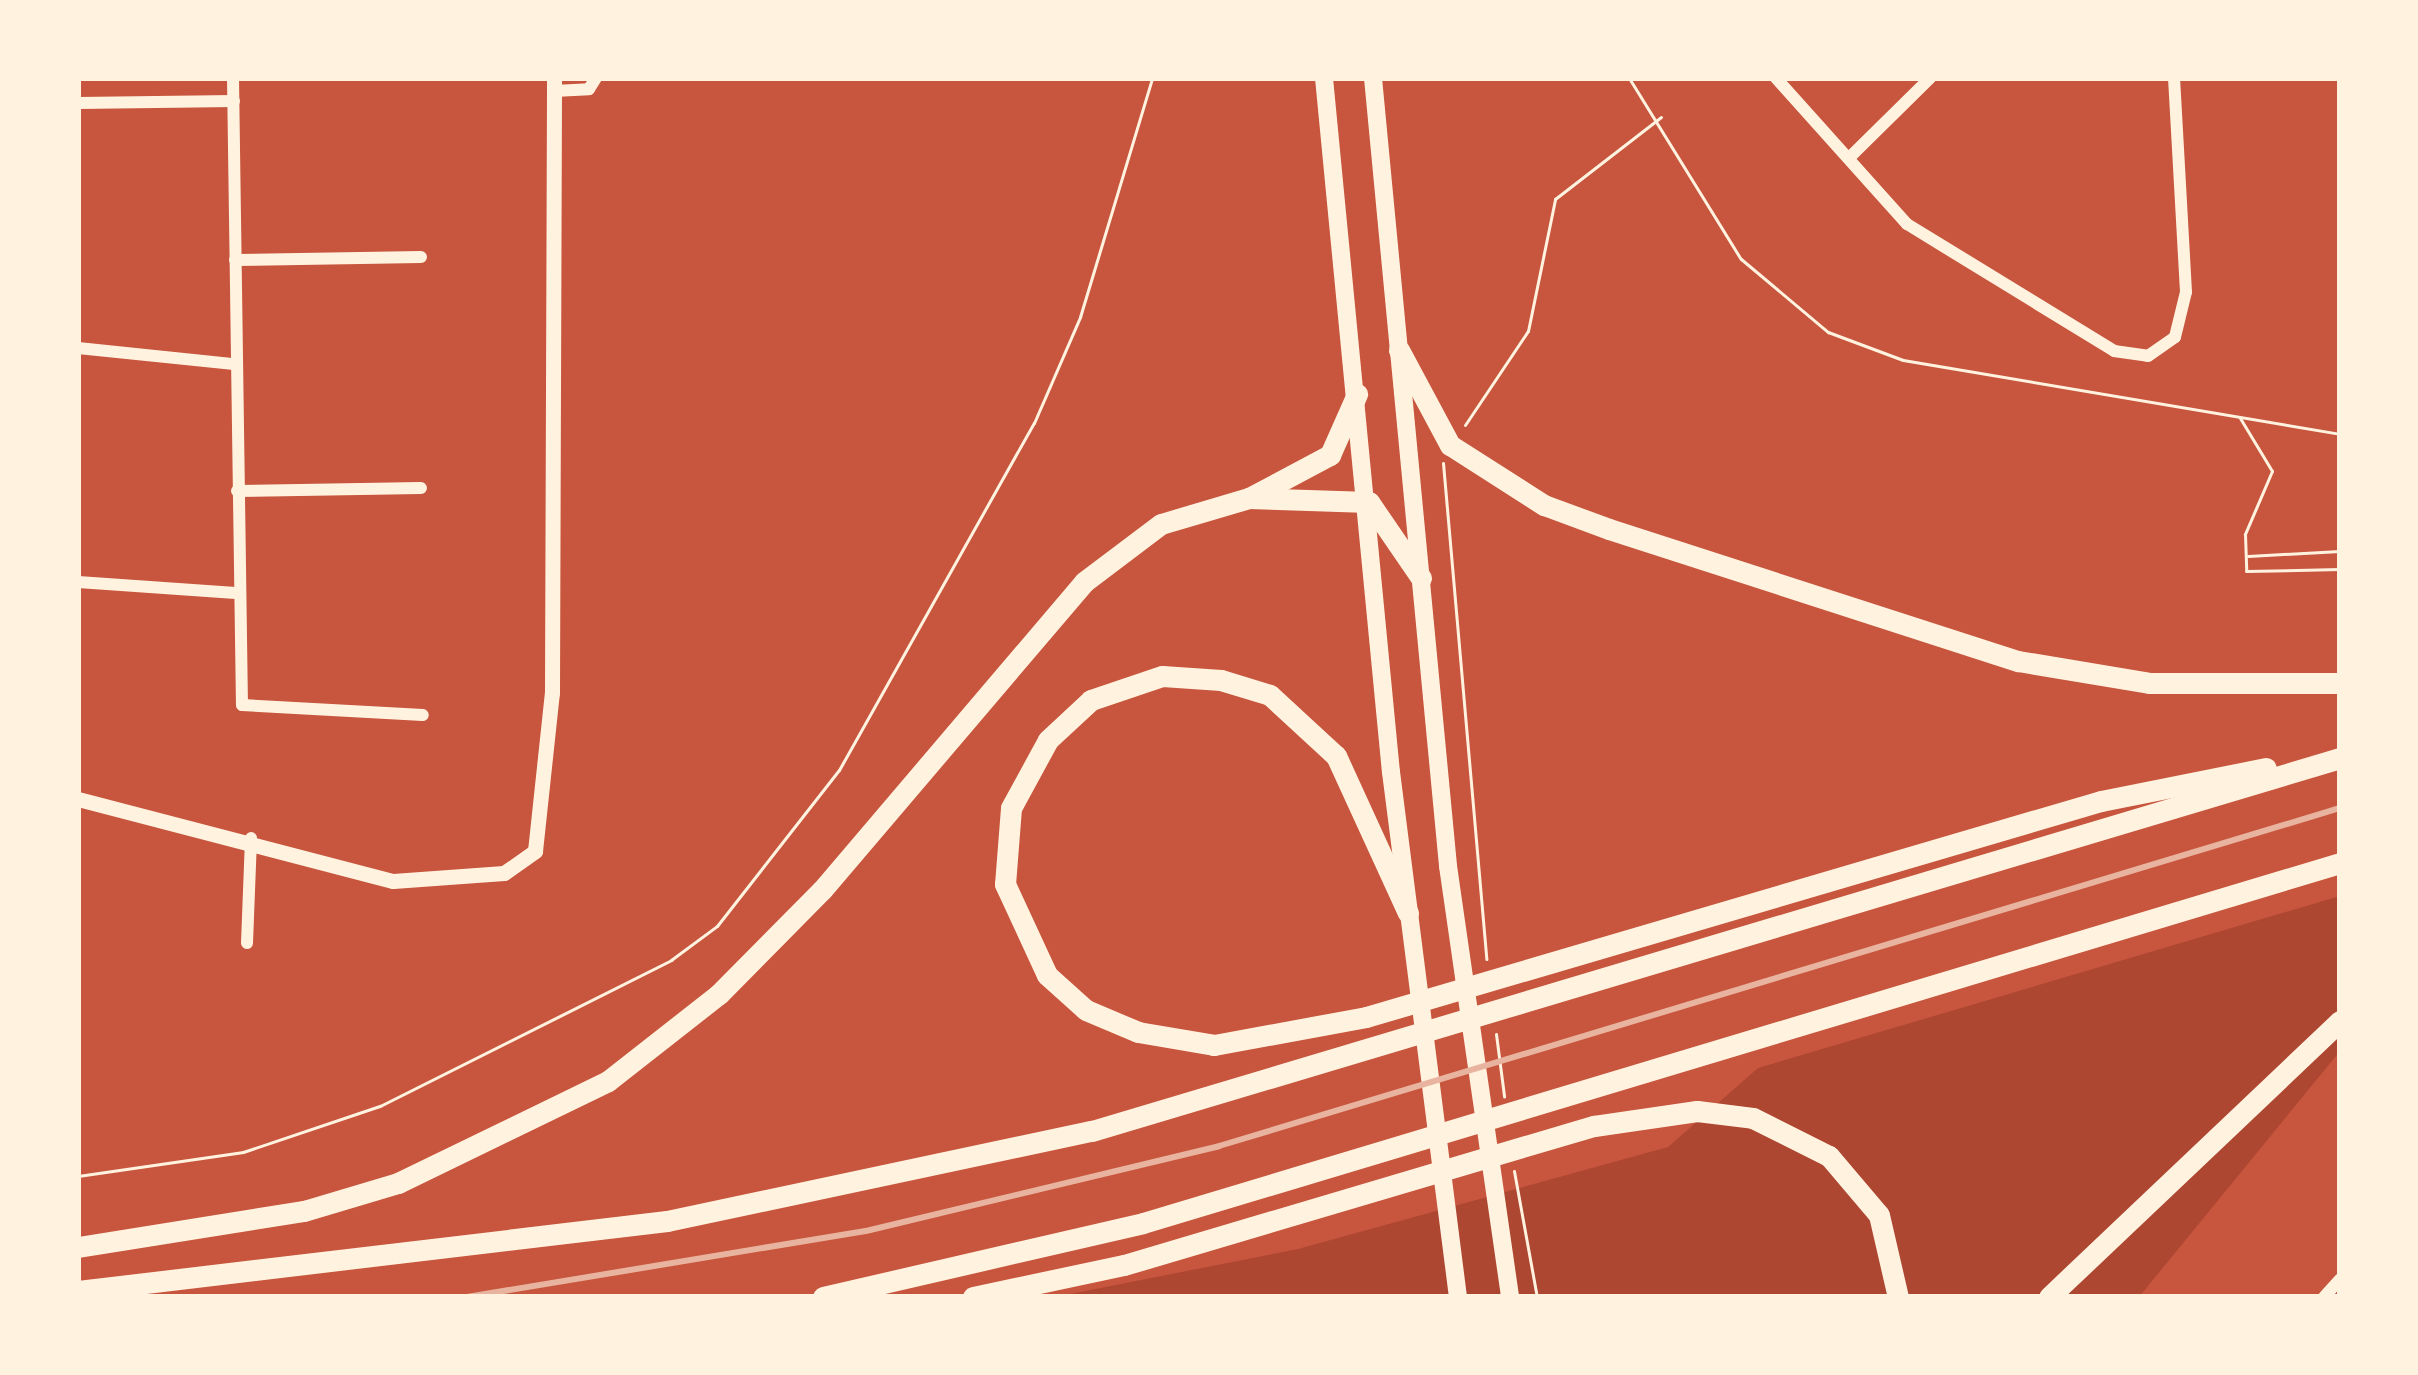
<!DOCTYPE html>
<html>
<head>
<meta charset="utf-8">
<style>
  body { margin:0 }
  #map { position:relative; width:2418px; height:1375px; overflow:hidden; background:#c8553d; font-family:"Work Sans",sans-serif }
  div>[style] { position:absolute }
  .green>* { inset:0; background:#ae4732 }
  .path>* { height:3px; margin:-1.5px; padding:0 1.5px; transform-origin:1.5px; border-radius:1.5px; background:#fff3e0 }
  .minor>* { height:12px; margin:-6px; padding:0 6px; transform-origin:6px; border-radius:6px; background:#fff3e0 }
  .tertiary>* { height:15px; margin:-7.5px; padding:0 7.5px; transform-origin:7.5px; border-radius:7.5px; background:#fff3e0 }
  .trunk>* { height:18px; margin:-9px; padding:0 9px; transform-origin:9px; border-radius:9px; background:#fff3e0 }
  .motorway>* { height:21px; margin:-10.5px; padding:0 10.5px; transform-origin:10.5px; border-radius:10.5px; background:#fff3e0 }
  .rail>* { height:6px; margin:-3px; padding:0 3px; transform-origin:3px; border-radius:3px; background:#e9b49f }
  span { translate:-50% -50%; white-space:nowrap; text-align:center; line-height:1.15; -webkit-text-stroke:9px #fff3e0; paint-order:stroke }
  .frame { position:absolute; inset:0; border:81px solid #fff3e0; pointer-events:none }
</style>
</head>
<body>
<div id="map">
  <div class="green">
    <i style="clip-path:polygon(2340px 896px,2340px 1051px,2139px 1297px,1055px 1297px,1298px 1249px,1668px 1147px,1758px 1068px)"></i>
  </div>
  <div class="path">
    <i style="left:1629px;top:78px;width:213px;rotate:58.3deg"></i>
    <i style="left:1741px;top:259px;width:114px;rotate:40deg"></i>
    <i style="left:1828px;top:332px;width:80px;rotate:20.5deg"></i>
    <i style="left:1903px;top:360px;width:443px;rotate:9.6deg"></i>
    <i style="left:2240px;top:418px;width:62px;rotate:58.9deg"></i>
    <i style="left:2272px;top:471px;width:69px;rotate:113.2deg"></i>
    <i style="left:2245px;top:534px;width:37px;rotate:88deg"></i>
    <i style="left:2246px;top:571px;width:94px;rotate:-1.2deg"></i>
    <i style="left:1465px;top:425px;width:113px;rotate:-56.2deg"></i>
    <i style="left:1528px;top:331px;width:135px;rotate:-78.4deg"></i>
    <i style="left:1555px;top:199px;width:134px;rotate:-37.7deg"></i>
    <i style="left:1443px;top:463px;width:498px;rotate:85deg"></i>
    <i style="left:2248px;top:556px;width:92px;rotate:-3.1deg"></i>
    <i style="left:1496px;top:1034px;width:63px;rotate:82.6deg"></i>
    <i style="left:1514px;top:1171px;width:128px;rotate:79.7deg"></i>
    <i style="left:78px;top:1176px;width:167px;rotate:-8.3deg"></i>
    <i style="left:243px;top:1152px;width:145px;rotate:-18.6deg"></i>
    <i style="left:380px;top:1106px;width:326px;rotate:-26.6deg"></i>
    <i style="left:671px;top:960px;width:57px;rotate:-36.5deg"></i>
    <i style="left:717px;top:926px;width:198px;rotate:-52deg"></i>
    <i style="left:839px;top:770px;width:398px;rotate:-60.7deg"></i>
    <i style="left:1034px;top:423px;width:116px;rotate:-66.5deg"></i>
    <i style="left:1080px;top:317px;width:250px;rotate:-73.2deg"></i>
  </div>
  <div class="minor">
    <i style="left:233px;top:78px;width:627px;rotate:89.18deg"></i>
    <i style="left:242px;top:705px;width:181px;rotate:3.2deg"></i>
    <i style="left:1776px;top:78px;width:196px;rotate:48.1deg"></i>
    <i style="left:1907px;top:224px;width:243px;rotate:31.5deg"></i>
    <i style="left:2114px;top:351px;width:34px;rotate:8deg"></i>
    <i style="left:2148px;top:356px;width:33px;rotate:-35deg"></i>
    <i style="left:2175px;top:337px;width:46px;rotate:-76.3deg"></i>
    <i style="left:2186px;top:292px;width:214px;rotate:-93.2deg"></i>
    <i style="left:554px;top:91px;width:35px;rotate:-3deg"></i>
    <i style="left:589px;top:89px;width:13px;rotate:-58deg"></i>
    <i style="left:78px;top:103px;width:156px;rotate:-0.7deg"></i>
    <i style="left:1852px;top:155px;width:110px;rotate:-44.6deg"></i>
    <i style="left:235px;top:260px;width:186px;rotate:-0.9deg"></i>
    <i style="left:78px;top:348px;width:157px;rotate:5.9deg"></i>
    <i style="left:237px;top:491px;width:184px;rotate:-0.9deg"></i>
    <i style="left:78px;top:582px;width:158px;rotate:4deg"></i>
    <i style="left:247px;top:943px;width:105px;rotate:-87.8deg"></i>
    <i style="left:2324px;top:1297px;width:24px;rotate:-48deg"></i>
  </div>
  <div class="tertiary">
    <i style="left:78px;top:799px;width:325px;rotate:14.6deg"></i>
    <i style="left:393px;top:881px;width:111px;rotate:-4.1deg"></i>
    <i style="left:504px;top:873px;width:38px;rotate:-35deg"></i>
    <i style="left:535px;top:851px;width:159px;rotate:-83.9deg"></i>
    <i style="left:552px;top:693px;width:615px;rotate:-89.81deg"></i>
  </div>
  <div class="trunk">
    <i style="left:1324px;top:78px;width:697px;rotate:84.49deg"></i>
    <i style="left:1391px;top:772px;width:529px;rotate:82.73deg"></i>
    <i style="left:1373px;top:78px;width:792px;rotate:84.56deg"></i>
    <i style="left:1448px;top:866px;width:435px;rotate:81.8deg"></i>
  </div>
  <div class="motorway">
    <i style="left:1399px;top:350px;width:108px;rotate:61.8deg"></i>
    <i style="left:1450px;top:445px;width:112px;rotate:32.6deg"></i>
    <i style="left:1544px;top:505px;width:69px;rotate:20.3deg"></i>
    <i style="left:1609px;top:529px;width:430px;rotate:17.9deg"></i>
    <i style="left:2018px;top:661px;width:133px;rotate:9.5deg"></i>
    <i style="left:2149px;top:683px;width:191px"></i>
    <i style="left:1249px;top:498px;width:92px;rotate:-28deg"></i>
    <i style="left:1330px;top:455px;width:67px;rotate:-66.1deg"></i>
    <i style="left:1408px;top:913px;width:173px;rotate:-114.6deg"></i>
    <i style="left:1336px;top:756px;width:90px;rotate:-137.3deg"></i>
    <i style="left:1270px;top:695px;width:51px;rotate:-163deg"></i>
    <i style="left:1221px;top:680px;width:59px;rotate:-176.1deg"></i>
    <i style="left:1162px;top:676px;width:75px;rotate:161.3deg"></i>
    <i style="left:1091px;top:700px;width:59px;rotate:137.1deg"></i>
    <i style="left:1048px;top:740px;width:77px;rotate:118.6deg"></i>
    <i style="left:1011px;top:808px;width:76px;rotate:94.5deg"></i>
    <i style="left:1005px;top:884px;width:100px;rotate:65.2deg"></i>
    <i style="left:1047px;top:975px;width:52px;rotate:41.9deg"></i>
    <i style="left:1086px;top:1010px;width:56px;rotate:22.9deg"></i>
    <i style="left:1138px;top:1032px;width:77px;rotate:9.7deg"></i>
    <i style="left:1214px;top:1045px;width:155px;rotate:-10.4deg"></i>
    <i style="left:1366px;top:1017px;width:766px;rotate:-16.38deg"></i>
    <i style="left:2101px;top:801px;width:168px;rotate:-11.3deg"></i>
    <i style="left:78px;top:1247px;width:229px;rotate:-9.1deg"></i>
    <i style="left:304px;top:1211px;width:98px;rotate:-16.6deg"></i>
    <i style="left:398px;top:1183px;width:233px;rotate:-25.9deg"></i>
    <i style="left:608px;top:1081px;width:141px;rotate:-38.1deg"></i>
    <i style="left:719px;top:994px;width:146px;rotate:-45.3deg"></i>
    <i style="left:822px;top:890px;width:404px;rotate:-49.6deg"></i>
    <i style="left:1084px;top:582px;width:96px;rotate:-37deg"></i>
    <i style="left:1161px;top:524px;width:92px;rotate:-16.5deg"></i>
    <i style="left:1249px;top:498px;width:120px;rotate:1.9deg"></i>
    <i style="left:1369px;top:502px;width:92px;rotate:55.6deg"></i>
    <i style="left:78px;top:1291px;width:593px;rotate:-6.78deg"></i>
    <i style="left:667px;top:1221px;width:434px;rotate:-12deg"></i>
    <i style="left:1092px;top:1131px;width:1303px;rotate:-16.64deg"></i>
    <i style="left:823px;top:1297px;width:328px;rotate:-13deg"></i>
    <i style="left:1143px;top:1223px;width:1250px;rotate:-16.74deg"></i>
    <i style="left:973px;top:1297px;width:154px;rotate:-12deg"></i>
    <i style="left:1124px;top:1265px;width:490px;rotate:-16.5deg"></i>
    <i style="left:1594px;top:1126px;width:104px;rotate:-8.3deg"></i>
    <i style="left:1697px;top:1111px;width:56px;rotate:7.1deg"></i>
    <i style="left:1753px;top:1118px;width:85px;rotate:26.6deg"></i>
    <i style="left:1829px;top:1156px;width:77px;rotate:49.7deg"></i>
    <i style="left:1879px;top:1215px;width:84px;rotate:77deg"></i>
    <i style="left:2049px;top:1297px;width:401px;rotate:-43.5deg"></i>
  </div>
  <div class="rail">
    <i style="left:467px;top:1297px;width:404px;rotate:-9.4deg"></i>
    <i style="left:866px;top:1231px;width:363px;rotate:-13.5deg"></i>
    <i style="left:1219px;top:1146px;width:1171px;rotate:-16.78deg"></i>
  </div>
  <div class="frame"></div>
</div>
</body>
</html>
